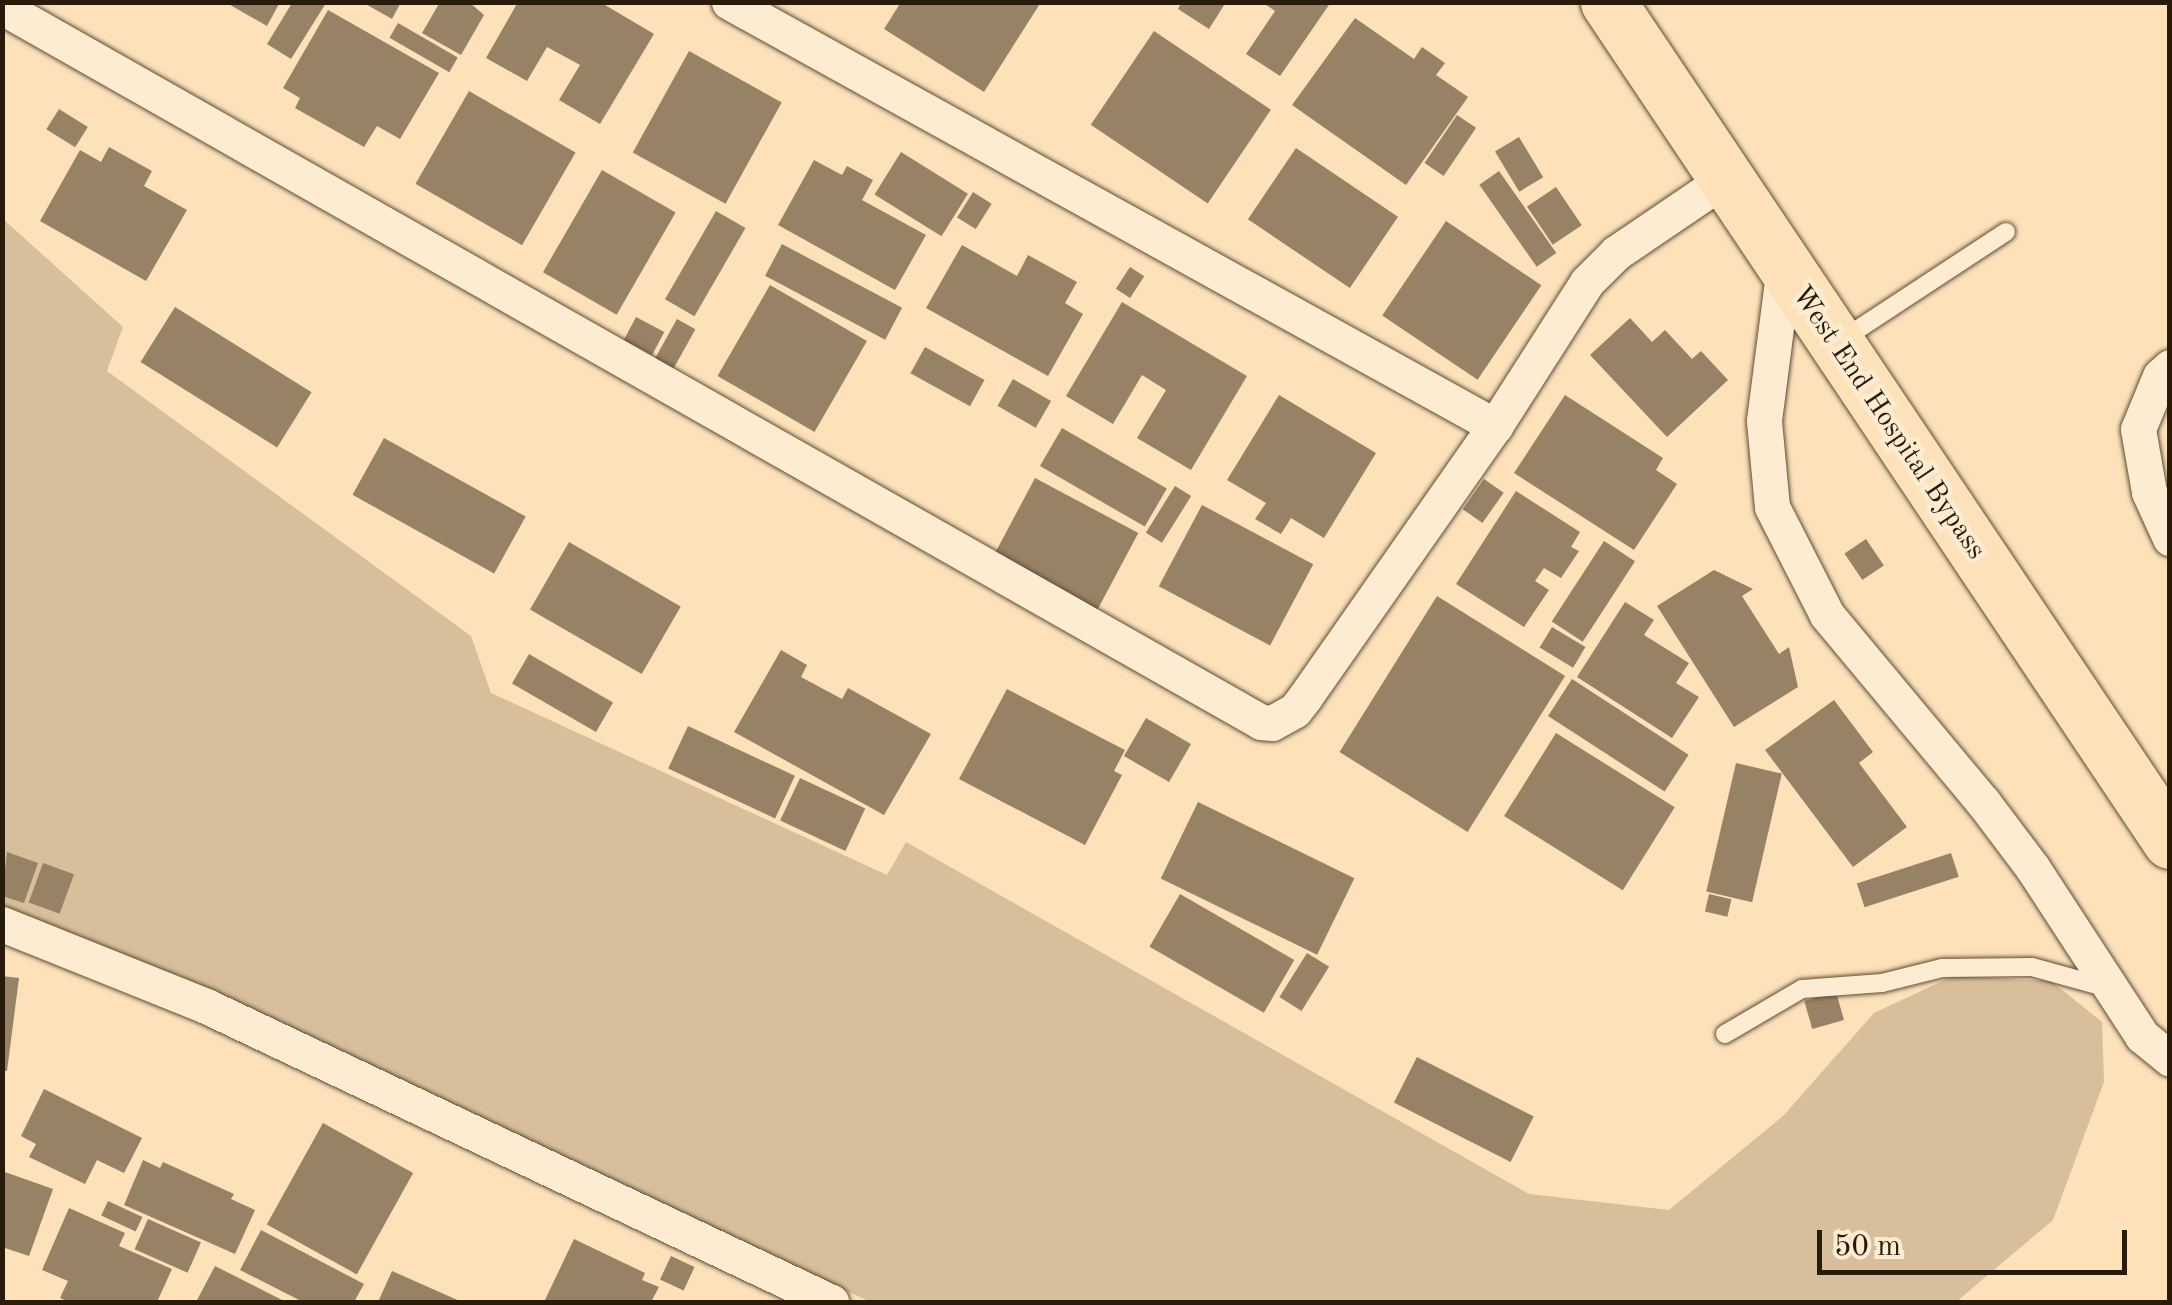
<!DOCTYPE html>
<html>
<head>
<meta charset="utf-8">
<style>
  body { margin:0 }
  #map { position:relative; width:2172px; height:1305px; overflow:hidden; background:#fce1b9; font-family:"Old Standard TT",serif }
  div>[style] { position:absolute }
  .green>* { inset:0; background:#d8bf9b }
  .building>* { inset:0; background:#978265; transform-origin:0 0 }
  .roads { filter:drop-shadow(0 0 2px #5e4c35) drop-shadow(0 0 2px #5e4c35) }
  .service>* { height:18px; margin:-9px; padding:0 9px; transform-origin:9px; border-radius:9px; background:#fdecd2 }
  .minor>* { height:35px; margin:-17.5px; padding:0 17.5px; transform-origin:17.5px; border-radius:17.5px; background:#fdecd2 }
  .trunk>* { height:55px; margin:-27.5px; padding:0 27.5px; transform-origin:27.5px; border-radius:27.5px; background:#fce1b9 }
  span { translate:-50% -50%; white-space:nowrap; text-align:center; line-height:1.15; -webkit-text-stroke:9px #fdecd2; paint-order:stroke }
  .street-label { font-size:28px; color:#291b09 }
  .frame { position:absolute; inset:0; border:5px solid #291b09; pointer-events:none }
  .scale { position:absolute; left:1817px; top:1230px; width:310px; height:45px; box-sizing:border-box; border:5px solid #291b09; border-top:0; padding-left:12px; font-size:30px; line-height:35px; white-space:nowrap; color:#291b09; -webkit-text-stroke:8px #fdecd2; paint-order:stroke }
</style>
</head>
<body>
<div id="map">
  <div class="green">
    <i style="clip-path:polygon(3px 219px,123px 327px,107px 371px,471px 636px,491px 693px,887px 875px,906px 842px,1529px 1194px,1669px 1210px,1783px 1116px,1874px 1013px,1953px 976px,2051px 981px,2102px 1022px,2104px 1082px,2053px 1220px,1956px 1302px,871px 1302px,3px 910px)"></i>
  </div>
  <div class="building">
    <i style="clip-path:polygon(225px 2px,280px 2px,267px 26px)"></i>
    <i style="clip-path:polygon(362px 2px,401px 2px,392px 19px)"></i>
    <i style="clip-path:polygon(440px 2px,469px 2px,484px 15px,461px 55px,422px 33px)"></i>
    <i style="clip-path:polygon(518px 2px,600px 2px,654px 34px,600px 124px,559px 100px,580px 65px,547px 47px,527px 81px,486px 58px)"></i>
    <i style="clip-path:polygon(901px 2px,1041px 2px,984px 92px,884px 29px)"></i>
    <i style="clip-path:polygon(1182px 2px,1226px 2px,1209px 29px,1178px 9px)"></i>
    <i style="clip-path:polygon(1262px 2px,1331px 2px,1280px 76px,1246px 54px,1275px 11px)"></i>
    <i style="clip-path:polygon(292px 3px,326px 3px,291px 59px,267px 44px)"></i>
    <i style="clip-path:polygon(328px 10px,439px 73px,400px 139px,377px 126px,364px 147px,295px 108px,300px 98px,283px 88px)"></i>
    <i style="clip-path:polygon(1355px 18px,1414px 59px,1422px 47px,1445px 63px,1436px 75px,1468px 97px,1406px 185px,1292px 105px)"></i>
    <i style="left:398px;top:23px;width:69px;height:17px;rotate:30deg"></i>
    <i style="left:1154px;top:31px;width:141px;height:113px;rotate:34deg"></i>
    <i style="left:689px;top:51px;width:106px;height:116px;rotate:29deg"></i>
    <i style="left:469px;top:91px;width:123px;height:107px;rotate:30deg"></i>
    <i style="left:59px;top:109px;width:34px;height:24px;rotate:32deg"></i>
    <i style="left:1457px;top:115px;width:23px;height:58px;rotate:34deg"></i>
    <i style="left:1519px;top:137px;width:47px;height:28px;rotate:59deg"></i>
    <i style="clip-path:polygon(109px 147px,152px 171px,144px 186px,187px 210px,146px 281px,40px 221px,80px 150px,101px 162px)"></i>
    <i style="left:1296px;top:148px;width:123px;height:86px;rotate:34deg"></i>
    <i style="left:901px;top:152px;width:79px;height:50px;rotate:32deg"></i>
    <i style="clip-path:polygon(814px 160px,842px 175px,847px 166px,873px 180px,862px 200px,926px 235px,895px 290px,778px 225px)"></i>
    <i style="left:602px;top:170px;width:85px;height:118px;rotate:30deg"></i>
    <i style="left:1499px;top:171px;width:100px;height:24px;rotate:55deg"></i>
    <i style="left:1556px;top:187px;width:46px;height:35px;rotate:56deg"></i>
    <i style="left:973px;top:192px;width:22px;height:30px;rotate:32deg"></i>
    <i style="left:716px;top:211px;width:34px;height:102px;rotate:30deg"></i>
    <i style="left:1446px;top:221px;width:115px;height:114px;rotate:34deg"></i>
    <i style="left:782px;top:244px;width:136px;height:36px;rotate:28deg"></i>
    <i style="clip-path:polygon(962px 245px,1017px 276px,1028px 255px,1077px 282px,1065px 303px,1083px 314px,1048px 376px,926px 308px)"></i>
    <i style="left:1130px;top:267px;width:17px;height:26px;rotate:33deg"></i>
    <i style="left:770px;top:285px;width:112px;height:105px;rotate:30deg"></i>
    <i style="clip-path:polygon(1122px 302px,1247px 376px,1191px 470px,1137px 438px,1166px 390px,1142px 375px,1113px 424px,1066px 396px)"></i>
    <i style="left:175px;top:307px;width:161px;height:65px;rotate:32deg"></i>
    <i style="left:636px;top:317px;width:32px;height:26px;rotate:28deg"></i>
    <i style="clip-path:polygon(1630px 318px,1652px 342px,1665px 330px,1692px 359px,1701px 351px,1728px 380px,1667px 437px,1590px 355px)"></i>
    <i style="left:677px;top:319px;width:21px;height:49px;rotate:29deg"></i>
    <i style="left:925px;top:347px;width:68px;height:30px;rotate:29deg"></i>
    <i style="left:1013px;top:379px;width:44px;height:31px;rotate:30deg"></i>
    <i style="clip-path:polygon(1279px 395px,1376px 453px,1324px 538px,1291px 518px,1281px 534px,1255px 519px,1266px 503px,1227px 480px)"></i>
    <i style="clip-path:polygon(1565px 395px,1663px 458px,1656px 470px,1677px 484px,1634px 550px,1514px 473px)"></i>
    <i style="left:1062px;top:428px;width:121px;height:44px;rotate:30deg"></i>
    <i style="left:384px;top:438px;width:162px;height:65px;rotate:29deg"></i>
    <i style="left:1035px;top:478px;width:117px;height:87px;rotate:28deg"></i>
    <i style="left:1484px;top:479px;width:24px;height:37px;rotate:35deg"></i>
    <i style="left:1175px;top:486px;width:19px;height:55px;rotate:32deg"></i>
    <i style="clip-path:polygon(1516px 491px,1580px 532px,1571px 547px,1579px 551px,1561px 578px,1544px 568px,1535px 581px,1549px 590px,1524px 627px,1456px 584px)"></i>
    <i style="left:1202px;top:505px;width:126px;height:92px;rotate:28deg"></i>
    <i style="left:1866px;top:539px;width:32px;height:26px;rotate:56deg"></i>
    <i style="left:1604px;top:541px;width:37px;height:96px;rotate:33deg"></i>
    <i style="left:569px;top:542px;width:129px;height:78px;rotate:30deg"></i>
    <i style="clip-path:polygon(1714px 570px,1753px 589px,1742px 596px,1779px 654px,1789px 647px,1798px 687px,1734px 727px,1657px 606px)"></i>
    <i style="left:1437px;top:596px;width:151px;height:184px;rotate:32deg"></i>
    <i style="clip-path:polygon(1625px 602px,1654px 620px,1644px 635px,1689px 663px,1676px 683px,1699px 697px,1672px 738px,1577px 677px)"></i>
    <i style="left:1552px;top:627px;width:39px;height:24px;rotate:31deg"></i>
    <i style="clip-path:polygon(781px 650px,807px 665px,801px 677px,842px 699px,848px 688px,931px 734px,884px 815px,734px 732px)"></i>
    <i style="left:529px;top:654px;width:97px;height:34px;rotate:30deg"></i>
    <i style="left:1572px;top:679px;width:139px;height:44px;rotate:33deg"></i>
    <i style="clip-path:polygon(1007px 689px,1125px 750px,1114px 771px,1122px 775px,1085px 845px,959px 779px)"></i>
    <i style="clip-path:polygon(1834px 700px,1873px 752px,1859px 763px,1907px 827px,1853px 867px,1765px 750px)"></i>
    <i style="left:1146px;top:718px;width:52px;height:44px;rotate:30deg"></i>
    <i style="left:688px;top:726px;width:118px;height:47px;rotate:25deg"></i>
    <i style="left:1556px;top:733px;width:140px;height:98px;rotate:32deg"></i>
    <i style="left:1736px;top:763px;width:47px;height:132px;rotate:13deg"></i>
    <i style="left:800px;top:778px;width:72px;height:47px;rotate:25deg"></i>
    <i style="left:1198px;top:802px;width:174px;height:85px;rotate:26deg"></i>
    <i style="clip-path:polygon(7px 852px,38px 863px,24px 903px,2px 896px)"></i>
    <i style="left:1951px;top:853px;width:25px;height:99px;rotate:72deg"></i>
    <i style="left:43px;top:863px;width:33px;height:42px;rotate:20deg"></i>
    <i style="left:1180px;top:894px;width:132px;height:61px;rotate:30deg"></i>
    <i style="left:1709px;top:894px;width:23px;height:18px;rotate:13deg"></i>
    <i style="left:1307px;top:953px;width:26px;height:52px;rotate:32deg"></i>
    <i style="clip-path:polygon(2px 976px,19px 978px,7px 1071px,2px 1070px)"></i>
    <i style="left:1836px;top:992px;width:29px;height:33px;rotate:74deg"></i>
    <i style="left:1417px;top:1057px;width:131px;height:51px;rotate:27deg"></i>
    <i style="clip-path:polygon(44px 1089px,142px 1138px,124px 1173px,97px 1160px,85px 1184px,29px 1157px,36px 1144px,21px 1136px)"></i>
    <i style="left:323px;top:1123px;width:103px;height:116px;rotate:29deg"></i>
    <i style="clip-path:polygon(143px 1160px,160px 1168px,163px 1162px,234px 1194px,231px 1199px,255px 1210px,235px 1254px,124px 1205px)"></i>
    <i style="clip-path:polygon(2px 1171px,53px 1189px,29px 1256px,2px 1247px)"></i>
    <i style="left:108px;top:1201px;width:38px;height:16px;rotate:25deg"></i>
    <i style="clip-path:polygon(69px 1208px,125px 1233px,119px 1246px,172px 1269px,157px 1302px,69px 1302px,60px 1298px,68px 1281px,42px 1270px)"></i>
    <i style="left:148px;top:1219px;width:58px;height:33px;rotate:24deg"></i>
    <i style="clip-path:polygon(261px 1230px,364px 1284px,354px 1302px,303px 1302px,240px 1270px)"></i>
    <i style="clip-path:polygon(574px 1239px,645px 1273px,642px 1280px,659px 1287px,651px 1302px,544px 1302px)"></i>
    <i style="left:671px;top:1256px;width:26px;height:26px;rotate:25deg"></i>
    <i style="clip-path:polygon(215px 1266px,286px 1302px,196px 1302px)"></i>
    <i style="clip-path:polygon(392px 1271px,462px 1302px,378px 1302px)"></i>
  </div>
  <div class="roads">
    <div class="service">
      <i style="left:1843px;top:339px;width:195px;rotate:-33.3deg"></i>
      <i style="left:1725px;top:1034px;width:89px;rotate:-30.3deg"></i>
      <i style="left:1802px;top:989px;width:80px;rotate:-4.3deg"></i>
      <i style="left:1882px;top:983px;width:62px;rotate:-14deg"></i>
      <i style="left:1942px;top:968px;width:90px;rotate:-0.6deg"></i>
      <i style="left:2032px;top:967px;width:79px;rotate:15.4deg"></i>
    </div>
    <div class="minor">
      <i style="left:729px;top:2px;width:876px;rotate:28.97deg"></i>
      <i style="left:2px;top:7px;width:1448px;rotate:29.59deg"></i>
      <i style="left:1261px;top:722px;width:11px;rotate:5deg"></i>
      <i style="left:1272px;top:723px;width:26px;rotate:-29deg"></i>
      <i style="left:1295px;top:710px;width:16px;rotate:-52deg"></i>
      <i style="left:1305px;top:697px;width:331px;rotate:-55deg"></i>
      <i style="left:1495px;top:426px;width:171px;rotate:-57.4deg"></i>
      <i style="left:1587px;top:282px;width:41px;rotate:-45deg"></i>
      <i style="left:1616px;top:253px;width:132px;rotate:-34.2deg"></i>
      <i style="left:1784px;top:266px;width:156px;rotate:97.4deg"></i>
      <i style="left:1764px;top:421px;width:86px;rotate:84.7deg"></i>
      <i style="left:1772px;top:507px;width:121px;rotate:63deg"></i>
      <i style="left:1827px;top:615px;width:244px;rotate:50.2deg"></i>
      <i style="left:1983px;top:802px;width:81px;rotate:53deg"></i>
      <i style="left:2032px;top:867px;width:202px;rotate:56.9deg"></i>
      <i style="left:2142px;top:1036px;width:36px;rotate:39deg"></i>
      <i style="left:2170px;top:367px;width:13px;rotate:138deg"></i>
      <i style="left:2160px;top:376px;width:57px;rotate:112.5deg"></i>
      <i style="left:2138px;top:429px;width:64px;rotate:80.1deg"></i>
      <i style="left:2149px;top:492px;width:51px;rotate:65.5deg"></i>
      <i style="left:2px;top:924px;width:220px;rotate:21.9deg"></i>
      <i style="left:206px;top:1006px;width:692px;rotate:25.34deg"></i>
    </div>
    <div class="trunk">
      <i style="left:1608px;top:2px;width:1010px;rotate:56.18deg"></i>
    </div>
  </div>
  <div class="street-label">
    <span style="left:1888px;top:423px;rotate:56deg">West End Hospital Bypass</span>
  </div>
  <div class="frame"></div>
  <div class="scale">50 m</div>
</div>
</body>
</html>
